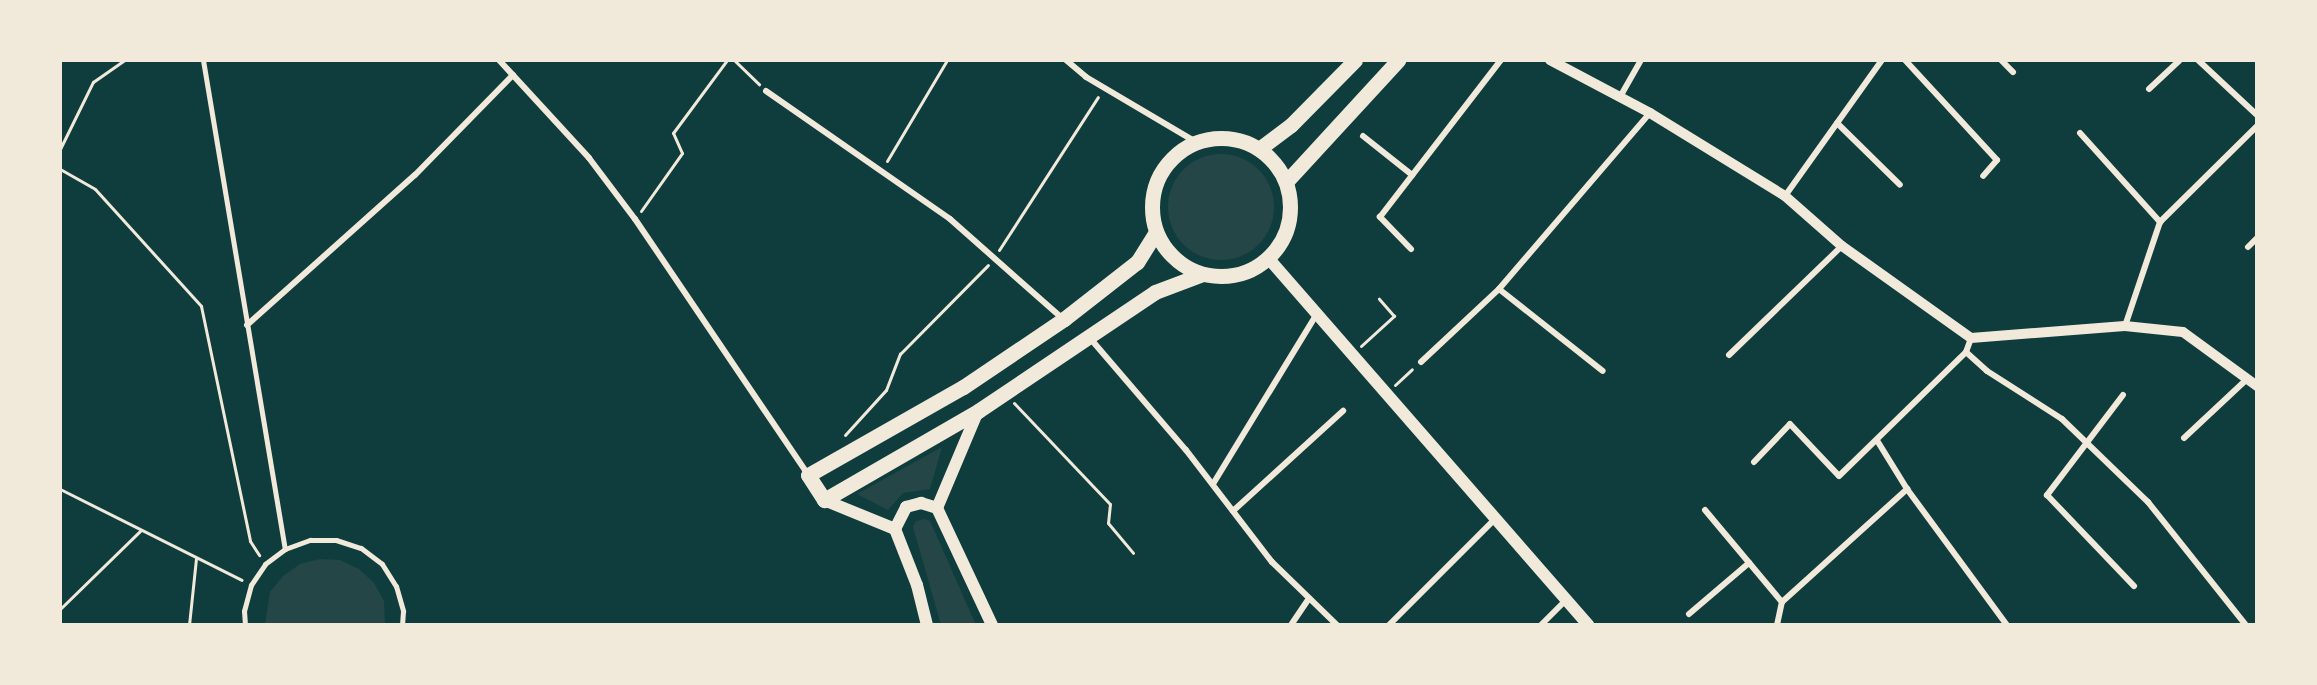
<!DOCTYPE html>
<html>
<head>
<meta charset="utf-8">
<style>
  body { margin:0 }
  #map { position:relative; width:2317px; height:685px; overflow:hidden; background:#0f3d3e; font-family:"Nunito Sans",sans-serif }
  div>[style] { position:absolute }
  .green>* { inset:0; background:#244646 }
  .round { border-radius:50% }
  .path>* { height:3px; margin:-1.5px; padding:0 1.5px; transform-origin:1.5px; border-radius:1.5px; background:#f1e9da }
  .pedestrian>* { height:5px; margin:-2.5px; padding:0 2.5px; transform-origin:2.5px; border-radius:2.5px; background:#f1e9da }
  .minor>* { height:6px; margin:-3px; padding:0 3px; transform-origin:3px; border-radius:3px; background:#f1e9da }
  .tertiary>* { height:10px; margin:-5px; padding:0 5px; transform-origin:5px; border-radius:5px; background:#f1e9da }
  .secondary>* { height:12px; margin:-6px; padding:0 6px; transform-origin:6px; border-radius:6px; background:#f1e9da }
  .primary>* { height:15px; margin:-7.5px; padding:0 7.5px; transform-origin:7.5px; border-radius:7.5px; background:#f1e9da }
  .primary>.ring { margin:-7.5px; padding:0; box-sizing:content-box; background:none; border:15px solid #f1e9da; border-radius:50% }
  span { translate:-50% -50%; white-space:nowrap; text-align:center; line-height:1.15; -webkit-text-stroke:5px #f1e9da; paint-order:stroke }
  .frame { position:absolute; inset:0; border:62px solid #f1e9da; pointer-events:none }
</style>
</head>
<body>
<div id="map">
  <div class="green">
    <i class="round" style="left:1168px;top:154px;width:106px;height:106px"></i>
    <i style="clip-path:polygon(942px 447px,930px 489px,903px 493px,888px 510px,857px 494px)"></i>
    <i style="clip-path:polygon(925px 519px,930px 521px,976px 625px,941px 625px,913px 527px,916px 521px)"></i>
    <i style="clip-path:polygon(320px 559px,340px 560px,359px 569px,374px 583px,384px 601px,385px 625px,265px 625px,270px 592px,283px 576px,300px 564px)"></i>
  </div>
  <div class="path">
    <i style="left:734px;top:60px;width:35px;rotate:44deg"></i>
    <i style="left:60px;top:149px;width:75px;rotate:-63.8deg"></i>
    <i style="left:93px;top:82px;width:38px;rotate:-35deg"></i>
    <i style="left:887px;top:161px;width:117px;rotate:-59.3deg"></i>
    <i style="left:60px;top:169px;width:40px;rotate:29.7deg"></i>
    <i style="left:95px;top:189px;width:158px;rotate:47.8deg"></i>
    <i style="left:201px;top:306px;width:240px;rotate:78.2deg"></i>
    <i style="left:250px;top:541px;width:17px;rotate:57deg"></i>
    <i style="left:641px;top:211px;width:71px;rotate:-54.7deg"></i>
    <i style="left:682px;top:153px;width:22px;rotate:-114deg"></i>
    <i style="left:673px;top:133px;width:91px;rotate:-53.5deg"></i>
    <i style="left:999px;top:250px;width:182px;rotate:-57.1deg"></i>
    <i style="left:1361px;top:346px;width:45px;rotate:-42.3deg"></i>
    <i style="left:1394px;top:316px;width:23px;rotate:-131deg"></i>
    <i style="left:1395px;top:385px;width:23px;rotate:-43deg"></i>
    <i style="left:1014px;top:403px;width:139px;rotate:46.5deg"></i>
    <i style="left:1110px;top:504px;width:19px;rotate:96deg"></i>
    <i style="left:1108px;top:523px;width:39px;rotate:50deg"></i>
    <i style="left:845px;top:435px;width:61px;rotate:-47.7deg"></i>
    <i style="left:886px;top:390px;width:39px;rotate:-69deg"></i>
    <i style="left:900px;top:354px;width:125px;rotate:-45.3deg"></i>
    <i style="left:60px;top:489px;width:203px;rotate:26.6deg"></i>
    <i style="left:60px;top:609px;width:113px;rotate:-44.3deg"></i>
    <i style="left:189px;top:625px;width:67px;rotate:-84deg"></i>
  </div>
  <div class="pedestrian">
    <i style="left:203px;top:60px;width:496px;rotate:80.5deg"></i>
    <i style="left:245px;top:625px;width:14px;rotate:-94deg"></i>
    <i style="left:244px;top:611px;width:27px;rotate:-75deg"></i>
    <i style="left:251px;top:585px;width:25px;rotate:-56deg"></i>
    <i style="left:265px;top:564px;width:25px;rotate:-37deg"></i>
    <i style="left:285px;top:549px;width:27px;rotate:-20deg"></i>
    <i style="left:310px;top:540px;width:26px"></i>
    <i style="left:336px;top:540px;width:26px;rotate:18deg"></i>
    <i style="left:361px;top:548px;width:26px;rotate:37deg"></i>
    <i style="left:382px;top:564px;width:26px;rotate:58deg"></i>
    <i style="left:396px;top:586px;width:26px;rotate:74deg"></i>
    <i style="left:403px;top:611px;width:14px;rotate:94deg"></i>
  </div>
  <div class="minor">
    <i style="left:499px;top:60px;width:133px;rotate:47.4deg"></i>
    <i style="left:589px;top:158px;width:76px;rotate:53deg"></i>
    <i style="left:635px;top:219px;width:309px;rotate:55.9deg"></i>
    <i style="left:1066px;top:60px;width:26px;rotate:40deg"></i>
    <i style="left:1086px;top:77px;width:128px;rotate:30.6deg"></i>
    <i style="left:1905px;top:60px;width:136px;rotate:47.4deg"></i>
    <i style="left:1997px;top:160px;width:21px;rotate:131deg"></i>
    <i style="left:2001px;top:60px;width:17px;rotate:45deg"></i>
    <i style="left:2198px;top:60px;width:81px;rotate:43deg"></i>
    <i style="left:2149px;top:89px;width:42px;rotate:-43.1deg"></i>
    <i style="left:766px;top:91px;width:224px;rotate:34.8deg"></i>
    <i style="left:950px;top:219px;width:151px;rotate:41.5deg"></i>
    <i style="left:1620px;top:97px;width:43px;rotate:-60.4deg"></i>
    <i style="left:1837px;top:123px;width:88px;rotate:44.5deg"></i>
    <i style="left:2080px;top:133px;width:120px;rotate:48deg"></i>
    <i style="left:1363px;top:136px;width:63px;rotate:38.5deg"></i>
    <i style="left:1785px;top:196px;width:167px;rotate:-54.5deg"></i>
    <i style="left:2248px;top:247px;width:13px;rotate:-45deg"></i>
    <i style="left:1411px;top:249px;width:45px;rotate:-134.1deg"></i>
    <i style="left:1380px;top:217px;width:198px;rotate:-52.4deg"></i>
    <i style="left:1499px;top:289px;width:132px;rotate:38.3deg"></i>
    <i style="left:247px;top:325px;width:225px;rotate:-41.8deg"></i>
    <i style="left:415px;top:175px;width:140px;rotate:-45.6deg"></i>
    <i style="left:2125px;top:326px;width:110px;rotate:-71.4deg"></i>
    <i style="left:2160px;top:222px;width:136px;rotate:-44.7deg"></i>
    <i style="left:1089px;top:337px;width:149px;rotate:49.4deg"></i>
    <i style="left:1186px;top:450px;width:141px;rotate:52.5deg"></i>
    <i style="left:1272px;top:562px;width:91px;rotate:44.1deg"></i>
    <i style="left:1966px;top:352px;width:28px;rotate:42deg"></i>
    <i style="left:1987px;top:371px;width:89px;rotate:32.6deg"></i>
    <i style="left:2062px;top:419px;width:120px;rotate:44deg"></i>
    <i style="left:2148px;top:502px;width:157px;rotate:51.5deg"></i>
    <i style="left:1729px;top:355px;width:157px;rotate:-44deg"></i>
    <i style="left:1421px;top:362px;width:107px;rotate:-43.1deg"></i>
    <i style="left:1499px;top:289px;width:232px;rotate:-49.4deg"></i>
    <i style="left:2123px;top:395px;width:126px;rotate:127.2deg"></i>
    <i style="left:2047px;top:495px;width:126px;rotate:46.3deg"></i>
    <i style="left:2184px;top:438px;width:86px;rotate:-43.1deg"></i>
    <i style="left:1878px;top:442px;width:55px;rotate:58.3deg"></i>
    <i style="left:1907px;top:489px;width:169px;rotate:53.7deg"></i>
    <i style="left:1754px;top:462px;width:52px;rotate:-46.5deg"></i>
    <i style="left:1790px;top:424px;width:71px;rotate:46.7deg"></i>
    <i style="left:1839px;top:476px;width:177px;rotate:-44.3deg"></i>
    <i style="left:1966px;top:352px;width:15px;rotate:-70deg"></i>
    <i style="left:1213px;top:484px;width:198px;rotate:-58.6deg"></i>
    <i style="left:1705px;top:510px;width:120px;rotate:50.1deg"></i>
    <i style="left:1233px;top:511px;width:149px;rotate:-42.3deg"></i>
    <i style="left:1782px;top:602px;width:169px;rotate:-42.1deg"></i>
    <i style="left:1689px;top:614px;width:79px;rotate:-40.4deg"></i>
    <i style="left:1291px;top:625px;width:32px;rotate:-56deg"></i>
    <i style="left:1389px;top:625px;width:150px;rotate:-45deg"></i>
    <i style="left:1541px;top:625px;width:35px;rotate:-45deg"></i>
    <i style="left:1777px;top:625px;width:24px;rotate:-78deg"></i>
  </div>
  <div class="tertiary">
    <i style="left:1550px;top:60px;width:113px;rotate:27.9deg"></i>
    <i style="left:1650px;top:113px;width:158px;rotate:31.6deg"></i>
    <i style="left:1785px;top:196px;width:76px;rotate:41.3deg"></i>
    <i style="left:1842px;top:246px;width:158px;rotate:35.5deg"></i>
    <i style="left:1971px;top:338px;width:154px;rotate:-4.5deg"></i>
    <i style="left:2125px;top:326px;width:58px;rotate:5.9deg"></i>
    <i style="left:2183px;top:332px;width:92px;rotate:36.1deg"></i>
  </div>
  <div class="secondary">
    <i style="left:1269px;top:259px;width:486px;rotate:48.9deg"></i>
    <i style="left:978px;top:411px;width:105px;rotate:112.9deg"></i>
    <i style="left:937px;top:508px;width:129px;rotate:64.8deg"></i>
    <i style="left:824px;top:500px;width:77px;rotate:22.2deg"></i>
    <i style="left:895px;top:529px;width:60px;rotate:68.6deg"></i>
    <i style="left:917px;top:585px;width:41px;rotate:76deg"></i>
    <i style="left:895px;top:529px;width:25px;rotate:-63deg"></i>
    <i style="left:906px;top:507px;width:16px;rotate:-15deg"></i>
    <i style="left:921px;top:503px;width:17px;rotate:17deg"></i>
  </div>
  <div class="primary">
    <i class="ring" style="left:1152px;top:138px;width:123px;height:123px"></i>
    <i style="left:1259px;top:149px;width:40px;rotate:-37deg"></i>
    <i style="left:1291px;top:125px;width:91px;rotate:-45.4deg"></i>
    <i style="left:1286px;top:182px;width:166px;rotate:-47.4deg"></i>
    <i style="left:1156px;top:232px;width:36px;rotate:122deg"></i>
    <i style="left:1137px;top:262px;width:93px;rotate:142deg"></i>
    <i style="left:1064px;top:319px;width:122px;rotate:146deg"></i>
    <i style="left:963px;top:387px;width:178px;rotate:150.4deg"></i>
    <i style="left:808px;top:475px;width:30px;rotate:57deg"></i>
    <i style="left:824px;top:500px;width:178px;rotate:-30deg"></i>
    <i style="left:978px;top:411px;width:213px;rotate:-33.9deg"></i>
    <i style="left:1155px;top:292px;width:51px;rotate:-20.6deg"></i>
  </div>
  <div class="frame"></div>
</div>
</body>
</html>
